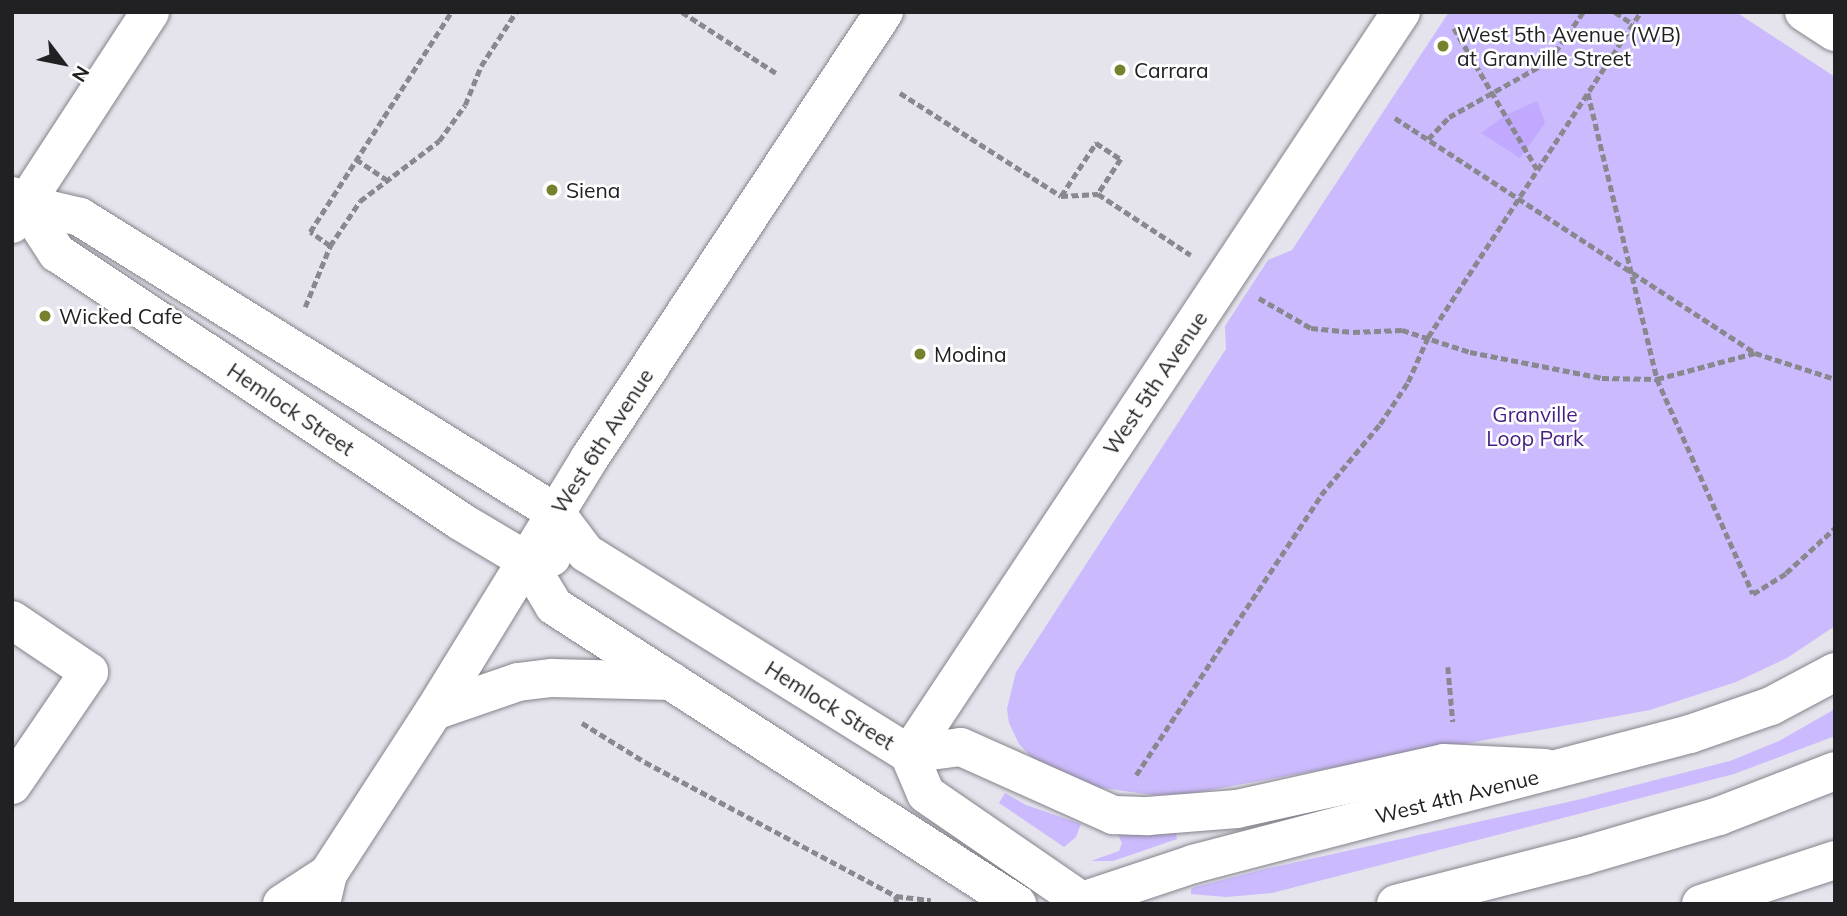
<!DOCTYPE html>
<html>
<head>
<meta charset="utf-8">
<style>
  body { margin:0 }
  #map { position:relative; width:1847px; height:916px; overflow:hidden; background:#e5e3ec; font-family:Mulish,sans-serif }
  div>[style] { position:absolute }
  .green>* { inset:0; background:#cbbafd }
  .water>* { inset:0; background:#c0a9fe }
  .path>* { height:4.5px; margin-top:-2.25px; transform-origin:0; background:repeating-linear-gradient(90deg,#89888e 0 7px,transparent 0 10.5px) }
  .roads { filter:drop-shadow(0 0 2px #84838b) drop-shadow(0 0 2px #84838b) }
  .minor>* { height:38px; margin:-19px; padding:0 19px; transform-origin:19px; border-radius:19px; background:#fff }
  .major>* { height:38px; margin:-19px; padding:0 19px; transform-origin:19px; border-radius:19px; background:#fff }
  .highway>* { height:38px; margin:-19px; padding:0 19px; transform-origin:19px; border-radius:19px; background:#fff }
  .dots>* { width:19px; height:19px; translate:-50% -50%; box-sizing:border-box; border:4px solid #fff; border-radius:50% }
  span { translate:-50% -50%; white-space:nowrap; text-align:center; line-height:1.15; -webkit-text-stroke:5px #fff; paint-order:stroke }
  .poi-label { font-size:21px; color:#212023 }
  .left { translate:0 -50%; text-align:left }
  .street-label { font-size:21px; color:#212023 }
  .park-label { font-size:21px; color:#451f80 }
  .frame { position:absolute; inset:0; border:14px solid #212023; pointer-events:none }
  .north { position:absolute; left:28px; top:28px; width:70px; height:70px; -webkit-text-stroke:5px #fff; paint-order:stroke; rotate:122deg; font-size:19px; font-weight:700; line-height:28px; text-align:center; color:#212023 }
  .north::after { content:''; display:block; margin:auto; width:24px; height:32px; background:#212023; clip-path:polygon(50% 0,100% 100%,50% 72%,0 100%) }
</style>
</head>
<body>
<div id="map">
  <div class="green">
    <i style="clip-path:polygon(1449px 12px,1736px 12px,1835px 77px,1835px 626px,1787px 658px,1736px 682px,1650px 710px,1188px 794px,1152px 795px,1090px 786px,1033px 759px,1019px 744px,1009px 723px,1007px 709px,1016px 672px,1226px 349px,1225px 326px,1268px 260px,1292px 250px)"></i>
    <i style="clip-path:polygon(1835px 709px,1835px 736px,1734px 774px,1272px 893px,1226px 897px,1191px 894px,1191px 889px,1195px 887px,1261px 870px,1577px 800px,1730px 761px,1779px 741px)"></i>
    <i style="clip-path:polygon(1005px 793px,1026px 805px,1081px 824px,1076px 837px,1064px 847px,999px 803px)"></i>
    <i style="clip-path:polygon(1175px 825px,1177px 839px,1113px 861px,1091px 861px,1119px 851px,1122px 843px,1116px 831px)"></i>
  </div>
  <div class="water">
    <i style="clip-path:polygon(1537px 101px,1545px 123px,1520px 158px,1481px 133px,1506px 115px)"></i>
  </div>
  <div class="path">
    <i style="left:682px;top:12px;width:112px;rotate:33deg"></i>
    <i style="left:1615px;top:12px;width:22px;rotate:34deg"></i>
    <i style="left:1454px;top:28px;width:164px;rotate:59.5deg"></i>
    <i style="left:900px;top:93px;width:191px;rotate:32.6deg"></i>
    <i style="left:1061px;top:196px;width:37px;rotate:-3deg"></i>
    <i style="left:1098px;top:194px;width:111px;rotate:33.3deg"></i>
    <i style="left:1588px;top:93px;width:294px;rotate:76.4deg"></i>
    <i style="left:1657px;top:379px;width:235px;rotate:65.9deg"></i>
    <i style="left:1753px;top:594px;width:39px;rotate:-32deg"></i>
    <i style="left:1786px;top:573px;width:67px;rotate:-42.6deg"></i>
    <i style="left:1395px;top:118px;width:430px;rotate:33.1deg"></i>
    <i style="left:1755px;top:353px;width:84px;rotate:18deg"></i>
    <i style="left:1428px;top:139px;width:30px;rotate:-46deg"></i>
    <i style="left:1449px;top:117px;width:115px;rotate:-29.2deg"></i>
    <i style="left:1549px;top:61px;width:60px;rotate:-55.2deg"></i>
    <i style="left:356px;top:159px;width:36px;rotate:34deg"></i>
    <i style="left:1061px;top:196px;width:64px;rotate:-56.6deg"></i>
    <i style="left:1096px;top:143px;width:30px;rotate:33deg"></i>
    <i style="left:1121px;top:159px;width:42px;rotate:123.3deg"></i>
    <i style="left:330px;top:246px;width:24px;rotate:-145deg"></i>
    <i style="left:310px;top:232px;width:261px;rotate:-57.3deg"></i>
    <i style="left:1259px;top:298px;width:60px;rotate:30deg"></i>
    <i style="left:1311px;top:328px;width:42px;rotate:5.4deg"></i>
    <i style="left:1353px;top:332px;width:49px;rotate:-2.3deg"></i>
    <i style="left:1402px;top:330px;width:71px;rotate:17.9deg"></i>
    <i style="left:1470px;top:352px;width:135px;rotate:11.1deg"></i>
    <i style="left:1602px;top:378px;width:55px;rotate:1deg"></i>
    <i style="left:1657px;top:379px;width:101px;rotate:-14.9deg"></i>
    <i style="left:305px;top:307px;width:66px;rotate:-67.7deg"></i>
    <i style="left:330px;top:246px;width:54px;rotate:-56.3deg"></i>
    <i style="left:360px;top:201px;width:99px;rotate:-37.2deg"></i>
    <i style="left:439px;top:141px;width:44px;rotate:-54.2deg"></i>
    <i style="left:465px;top:105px;width:42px;rotate:-67.7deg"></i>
    <i style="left:481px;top:66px;width:64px;rotate:-57.1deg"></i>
    <i style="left:1448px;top:667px;width:55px;rotate:84.8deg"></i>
    <i style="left:582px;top:723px;width:74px;rotate:31.8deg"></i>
    <i style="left:645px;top:762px;width:285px;rotate:28.1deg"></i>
    <i style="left:896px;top:896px;width:35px;rotate:7deg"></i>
    <i style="left:1136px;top:775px;width:336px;rotate:-56.5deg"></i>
    <i style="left:1321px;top:495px;width:92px;rotate:-50.3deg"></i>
    <i style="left:1380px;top:424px;width:50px;rotate:-56.3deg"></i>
    <i style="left:1408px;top:382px;width:49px;rotate:-66deg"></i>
    <i style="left:1428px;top:337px;width:389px;rotate:-56.8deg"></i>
    <i style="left:896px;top:896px;width:8px;rotate:83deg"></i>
  </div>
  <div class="roads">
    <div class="minor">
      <i style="left:12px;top:196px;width:15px;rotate:32deg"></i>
      <i style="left:25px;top:204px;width:57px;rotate:13.3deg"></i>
      <i style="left:80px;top:217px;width:561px;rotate:31.88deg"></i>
      <i style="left:556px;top:513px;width:50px;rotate:53.1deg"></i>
      <i style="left:586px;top:553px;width:380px;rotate:31.9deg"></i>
      <i style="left:909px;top:754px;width:43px;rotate:67deg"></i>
      <i style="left:926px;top:794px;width:194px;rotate:34.5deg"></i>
      <i style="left:25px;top:204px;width:59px;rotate:56.9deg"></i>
      <i style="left:57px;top:253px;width:484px;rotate:33.6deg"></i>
      <i style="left:460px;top:521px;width:78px;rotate:30.8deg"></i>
      <i style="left:527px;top:561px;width:25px;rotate:-9deg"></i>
      <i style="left:12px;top:224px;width:253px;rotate:-56.9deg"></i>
      <i style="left:12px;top:620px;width:93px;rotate:34deg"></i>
      <i style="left:89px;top:672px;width:137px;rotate:124.3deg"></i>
      <i style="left:909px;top:754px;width:890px;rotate:-56.45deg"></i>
      <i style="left:909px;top:754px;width:52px;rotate:-7.7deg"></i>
      <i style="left:961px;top:747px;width:167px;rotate:24.1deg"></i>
      <i style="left:1113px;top:815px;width:35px;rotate:2deg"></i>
      <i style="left:1148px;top:816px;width:89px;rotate:-4.5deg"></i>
      <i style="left:1237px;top:809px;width:212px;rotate:-12.5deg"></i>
      <i style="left:1444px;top:763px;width:101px;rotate:2.8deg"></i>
      <i style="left:282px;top:904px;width:55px;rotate:-33.1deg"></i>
      <i style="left:321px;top:904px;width:31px;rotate:-77deg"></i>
      <i style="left:328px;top:874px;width:194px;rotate:-57deg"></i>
      <i style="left:434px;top:711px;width:296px;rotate:-58.4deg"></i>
      <i style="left:589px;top:459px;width:536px;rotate:-56.58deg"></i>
    </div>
    <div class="major">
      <i style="left:1073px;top:904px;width:126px;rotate:-18.4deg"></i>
      <i style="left:1193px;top:864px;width:514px;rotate:-14.66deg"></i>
      <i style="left:1690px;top:734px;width:86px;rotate:-19.1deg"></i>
      <i style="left:1771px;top:706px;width:72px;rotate:-28deg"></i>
      <i style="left:1396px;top:904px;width:193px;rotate:-14.4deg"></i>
      <i style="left:1583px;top:856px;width:142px;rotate:-16.4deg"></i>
      <i style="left:1719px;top:816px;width:124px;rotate:-21.2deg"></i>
    </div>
    <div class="highway">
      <i style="left:1804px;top:12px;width:37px;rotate:33deg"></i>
      <i style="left:527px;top:561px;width:52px;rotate:59deg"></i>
      <i style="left:554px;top:606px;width:551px;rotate:32.77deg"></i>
      <i style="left:434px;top:711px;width:89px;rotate:-19deg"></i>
      <i style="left:518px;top:682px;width:34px;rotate:-7deg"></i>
      <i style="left:552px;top:678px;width:119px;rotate:1.4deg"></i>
      <i style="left:1701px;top:904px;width:141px;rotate:-18.2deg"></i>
    </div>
  </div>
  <div class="dots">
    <i style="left:1443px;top:46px;background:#77812d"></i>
    <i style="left:1120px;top:70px;background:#77812d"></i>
    <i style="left:552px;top:190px;background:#77812d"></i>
    <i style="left:45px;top:316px;background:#77812d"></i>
    <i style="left:920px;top:354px;background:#77812d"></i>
  </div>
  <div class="poi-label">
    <span class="left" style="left:1457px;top:46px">West 5th Avenue (WB)<br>at Granville Street</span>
    <span class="left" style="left:1134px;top:70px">Carrara</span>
    <span class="left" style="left:566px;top:190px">Siena</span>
    <span class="left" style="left:59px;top:316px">Wicked Cafe</span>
    <span class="left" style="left:934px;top:354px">Modina</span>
  </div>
  <div class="street-label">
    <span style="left:1155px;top:383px;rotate:-56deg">West 5th Avenue</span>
    <span style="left:291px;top:409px;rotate:34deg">Hemlock Street</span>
    <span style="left:602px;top:441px;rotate:-57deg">West 6th Avenue</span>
    <span style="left:830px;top:705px;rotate:32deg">Hemlock Street</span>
    <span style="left:1457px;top:796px;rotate:-14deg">West 4th Avenue</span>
  </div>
  <div class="park-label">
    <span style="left:1535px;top:426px">Granville<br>Loop Park</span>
  </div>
  <div class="frame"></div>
  <div class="north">N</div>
</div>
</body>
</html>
